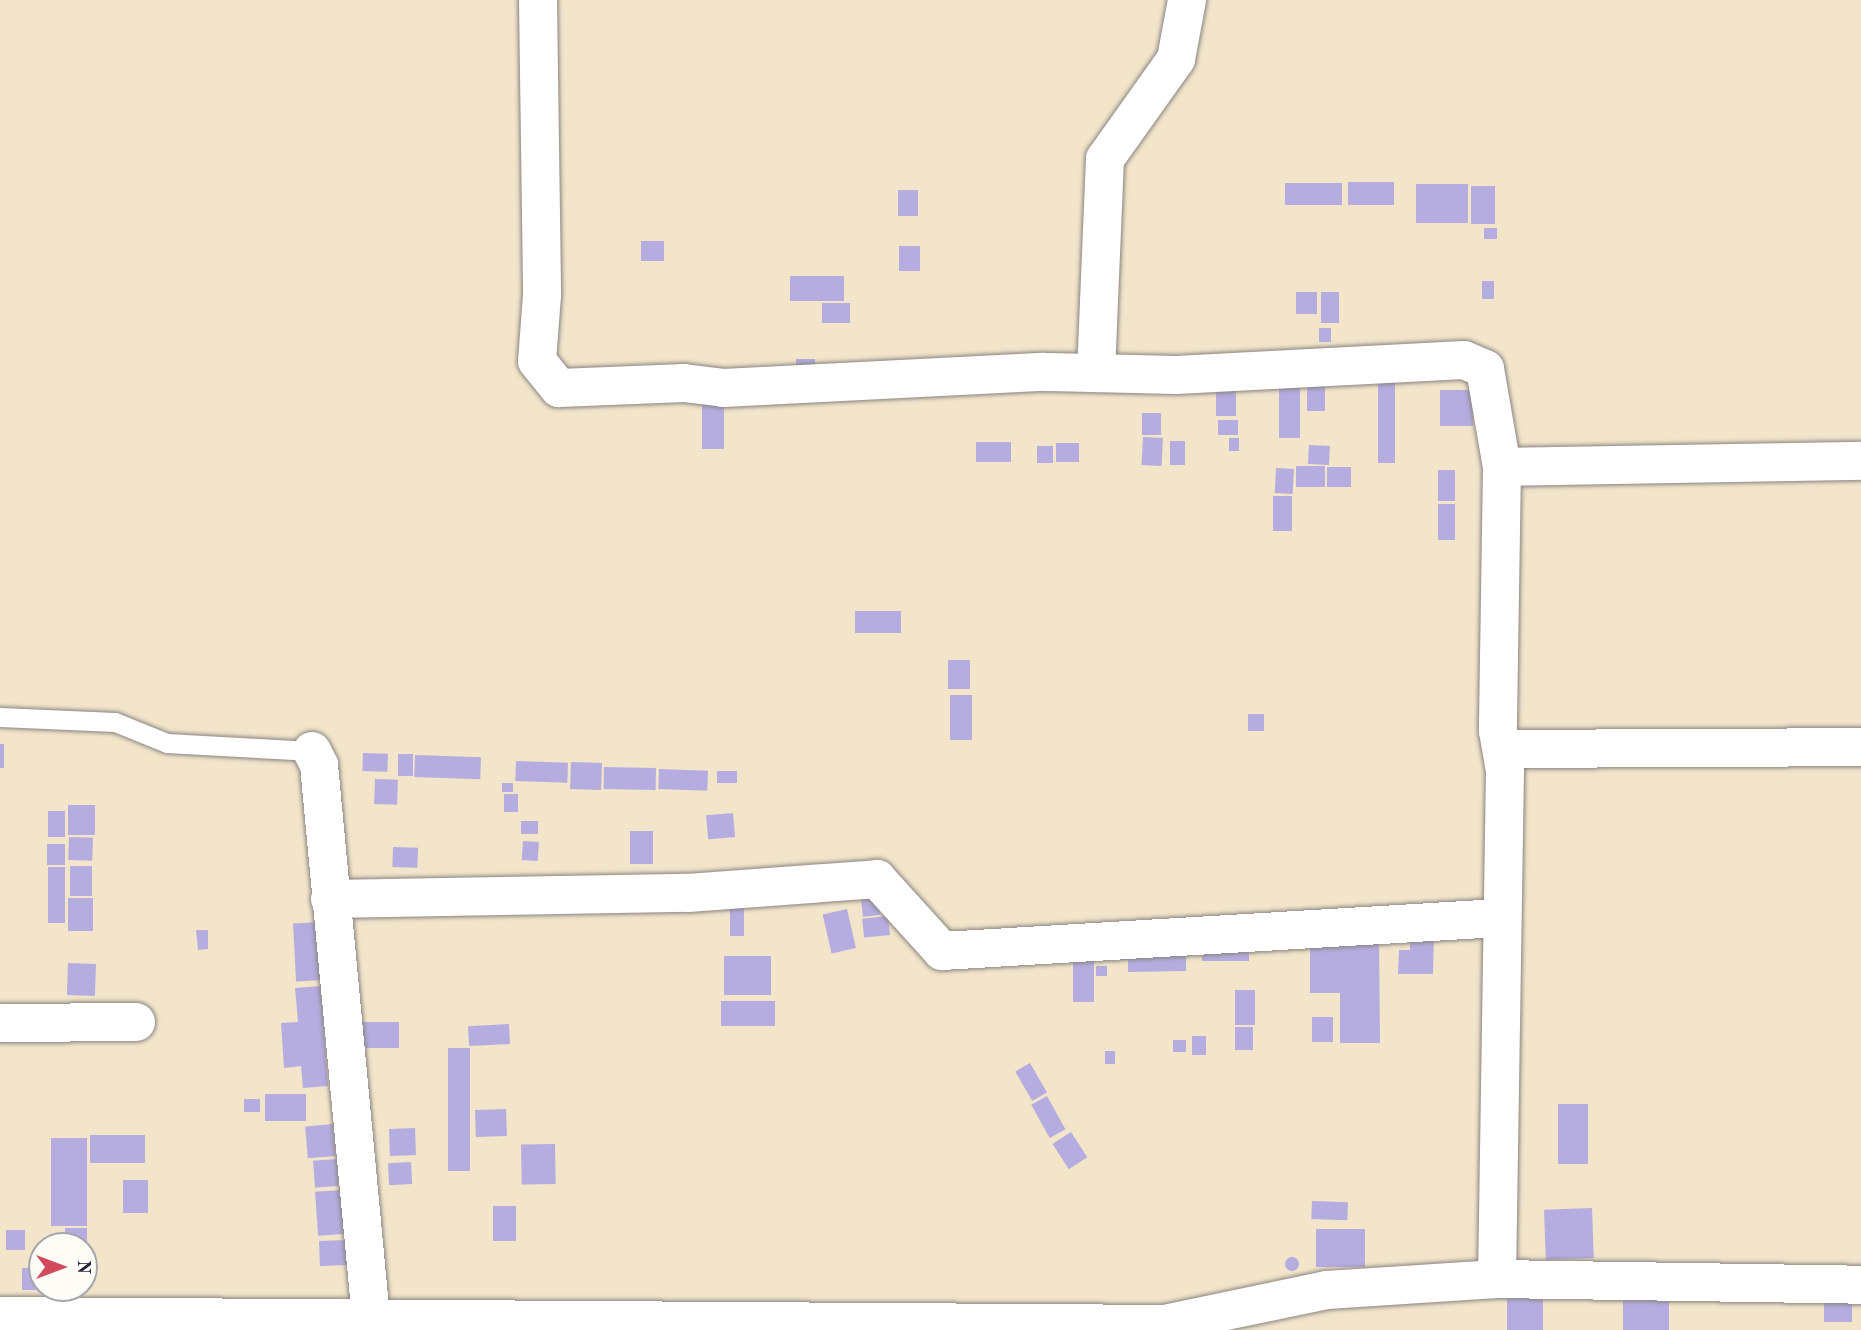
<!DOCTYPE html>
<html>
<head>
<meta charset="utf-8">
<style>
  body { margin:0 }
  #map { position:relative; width:1861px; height:1330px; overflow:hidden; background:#f2e5ca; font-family:"Old Standard TT",serif }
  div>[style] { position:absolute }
  .building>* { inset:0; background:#b5ace0; transform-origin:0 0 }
  .round { border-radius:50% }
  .roads { filter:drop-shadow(0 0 2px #8a8482) drop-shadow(0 0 2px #8a8482) }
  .lane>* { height:19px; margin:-9.5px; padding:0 9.5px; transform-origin:9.5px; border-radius:9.5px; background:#fff }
  .street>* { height:38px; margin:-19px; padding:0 19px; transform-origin:19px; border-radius:19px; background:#fff }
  span { translate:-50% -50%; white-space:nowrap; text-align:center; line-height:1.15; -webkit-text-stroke:7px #fdfcf7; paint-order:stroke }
  .north { position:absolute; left:28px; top:1232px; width:70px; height:70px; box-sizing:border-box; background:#fdfcf7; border:2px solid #a5a5ac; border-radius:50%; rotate:90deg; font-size:19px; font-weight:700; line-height:28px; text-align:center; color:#22223b }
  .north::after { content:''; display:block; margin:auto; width:24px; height:32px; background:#d1495b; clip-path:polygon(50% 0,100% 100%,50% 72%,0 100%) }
</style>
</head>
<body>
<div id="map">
  <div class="building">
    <i style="left:1348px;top:182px;width:46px;height:23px"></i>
    <i style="left:1285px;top:183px;width:57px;height:22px"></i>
    <i style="left:1416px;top:184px;width:52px;height:39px"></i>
    <i style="left:1471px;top:186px;width:24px;height:38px"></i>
    <i style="left:898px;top:190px;width:20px;height:26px"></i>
    <i style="left:1484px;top:228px;width:13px;height:11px"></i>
    <i style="left:641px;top:241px;width:23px;height:20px"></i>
    <i style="left:899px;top:246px;width:21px;height:25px"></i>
    <i style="left:790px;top:276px;width:54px;height:25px"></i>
    <i style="left:1482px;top:281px;width:12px;height:18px"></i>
    <i style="left:1296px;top:292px;width:21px;height:22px"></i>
    <i style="left:1321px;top:292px;width:18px;height:31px"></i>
    <i style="left:822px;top:303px;width:28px;height:20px"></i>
    <i style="left:1319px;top:328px;width:12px;height:14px"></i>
    <i style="left:796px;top:359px;width:19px;height:11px"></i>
    <i style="left:1378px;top:383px;width:17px;height:80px"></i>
    <i style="left:1307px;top:386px;width:18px;height:25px"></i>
    <i style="left:1279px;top:387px;width:21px;height:51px"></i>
    <i style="left:1216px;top:388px;width:20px;height:28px"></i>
    <i style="left:1440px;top:390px;width:33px;height:36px"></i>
    <i style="left:702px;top:397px;width:22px;height:52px"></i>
    <i style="left:1142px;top:413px;width:19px;height:22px"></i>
    <i style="left:1218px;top:420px;width:20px;height:15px"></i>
    <i style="left:1143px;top:437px;width:20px;height:28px;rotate:3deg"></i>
    <i style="left:1229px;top:438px;width:10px;height:13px"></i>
    <i style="left:1170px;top:441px;width:15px;height:24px"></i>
    <i style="left:976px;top:442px;width:35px;height:20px"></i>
    <i style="left:1056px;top:443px;width:23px;height:19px"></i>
    <i style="left:1309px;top:445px;width:21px;height:19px;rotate:3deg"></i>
    <i style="left:1037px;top:446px;width:16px;height:17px"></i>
    <i style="left:1296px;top:466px;width:29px;height:21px"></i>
    <i style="left:1327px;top:467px;width:24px;height:20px"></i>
    <i style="left:1276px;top:468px;width:18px;height:25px;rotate:3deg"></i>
    <i style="left:1438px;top:470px;width:17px;height:31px"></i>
    <i style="left:1273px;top:496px;width:19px;height:35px"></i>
    <i style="left:1438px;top:504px;width:17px;height:36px"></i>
    <i style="left:855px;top:611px;width:46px;height:22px"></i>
    <i style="left:948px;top:660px;width:22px;height:29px"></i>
    <i style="left:950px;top:695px;width:22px;height:45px"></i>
    <i style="left:1248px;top:714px;width:16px;height:17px"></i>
    <i style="left:0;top:744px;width:4px;height:24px"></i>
    <i style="left:363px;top:753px;width:25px;height:18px;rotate:2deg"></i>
    <i style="left:398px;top:754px;width:15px;height:22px"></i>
    <i style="left:415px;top:755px;width:66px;height:22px;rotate:2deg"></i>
    <i style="left:516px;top:761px;width:52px;height:20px;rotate:2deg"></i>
    <i style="left:571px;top:762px;width:31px;height:27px;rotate:2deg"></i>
    <i style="left:604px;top:767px;width:52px;height:22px;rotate:1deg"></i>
    <i style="left:659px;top:769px;width:49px;height:20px;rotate:2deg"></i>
    <i style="left:717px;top:771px;width:20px;height:12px"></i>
    <i style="left:375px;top:779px;width:23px;height:25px;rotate:2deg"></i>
    <i style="left:502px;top:783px;width:11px;height:9px"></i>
    <i style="left:504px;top:794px;width:14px;height:18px"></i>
    <i style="left:68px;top:805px;width:27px;height:30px"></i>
    <i style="left:48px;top:811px;width:17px;height:26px"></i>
    <i style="left:733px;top:813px;width:24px;height:27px;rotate:85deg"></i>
    <i style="left:538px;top:821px;width:13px;height:17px;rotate:90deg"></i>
    <i style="left:630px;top:831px;width:23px;height:33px"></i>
    <i style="left:69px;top:837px;width:24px;height:23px;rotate:2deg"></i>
    <i style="left:523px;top:841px;width:16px;height:19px;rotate:4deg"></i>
    <i style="left:47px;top:844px;width:18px;height:21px"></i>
    <i style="left:393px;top:847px;width:25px;height:20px;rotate:2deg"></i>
    <i style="left:70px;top:866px;width:22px;height:30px"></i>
    <i style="left:48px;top:867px;width:17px;height:56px"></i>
    <i style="left:878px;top:897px;width:18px;height:17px;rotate:84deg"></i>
    <i style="left:68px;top:898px;width:25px;height:33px"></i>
    <i style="left:730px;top:907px;width:14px;height:29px"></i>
    <i style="left:847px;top:909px;width:40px;height:25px;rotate:77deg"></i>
    <i style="left:888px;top:916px;width:19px;height:26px;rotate:84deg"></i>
    <i style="left:321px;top:922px;width:58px;height:28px;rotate:87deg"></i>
    <i style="clip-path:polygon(196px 930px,208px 930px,208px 949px,198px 950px)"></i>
    <i style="clip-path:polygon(1410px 934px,1434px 934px,1433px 974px,1398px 974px,1399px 950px,1410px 950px)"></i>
    <i style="clip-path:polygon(1310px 936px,1379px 936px,1380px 1043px,1340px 1043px,1340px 993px,1310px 993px)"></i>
    <i style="left:1202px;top:942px;width:47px;height:19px"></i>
    <i style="clip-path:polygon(1186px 946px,1186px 971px,1128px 972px,1128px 960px,1118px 960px,1117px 947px)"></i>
    <i style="left:1073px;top:950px;width:21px;height:52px"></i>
    <i style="left:724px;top:956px;width:47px;height:39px"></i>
    <i style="left:68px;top:963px;width:28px;height:32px;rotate:2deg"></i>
    <i style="left:1096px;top:966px;width:11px;height:10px"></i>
    <i style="clip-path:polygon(321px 986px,328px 1086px,303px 1088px,301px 1066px,284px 1068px,281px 1023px,298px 1022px,295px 988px)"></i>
    <i style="left:1235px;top:990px;width:20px;height:35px"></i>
    <i style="left:721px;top:1001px;width:54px;height:25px"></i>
    <i style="left:1312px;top:1017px;width:21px;height:25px"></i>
    <i style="left:352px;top:1022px;width:47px;height:26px"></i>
    <i style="left:509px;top:1024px;width:20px;height:41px;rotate:87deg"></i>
    <i style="left:1235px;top:1027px;width:18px;height:23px"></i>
    <i style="left:1192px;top:1036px;width:14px;height:19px"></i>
    <i style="left:1173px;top:1040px;width:13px;height:12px"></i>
    <i style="left:448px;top:1048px;width:22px;height:123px"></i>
    <i style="left:1105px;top:1051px;width:10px;height:13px"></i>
    <i style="left:1030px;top:1063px;width:34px;height:17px;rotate:60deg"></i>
    <i style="left:265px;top:1094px;width:41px;height:27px"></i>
    <i style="left:1047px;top:1096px;width:38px;height:18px;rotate:61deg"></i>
    <i style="left:260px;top:1099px;width:13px;height:16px;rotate:90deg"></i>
    <i style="left:1558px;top:1104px;width:30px;height:60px"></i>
    <i style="left:506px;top:1109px;width:27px;height:31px;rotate:88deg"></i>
    <i style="left:333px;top:1124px;width:32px;height:28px;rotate:85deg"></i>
    <i style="left:415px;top:1128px;width:27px;height:26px;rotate:88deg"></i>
    <i style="left:1071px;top:1132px;width:30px;height:22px;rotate:57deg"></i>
    <i style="left:90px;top:1135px;width:55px;height:28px"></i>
    <i style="left:51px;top:1138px;width:36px;height:88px"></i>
    <i style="left:555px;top:1144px;width:40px;height:34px;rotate:89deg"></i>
    <i style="left:337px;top:1159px;width:27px;height:24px;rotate:86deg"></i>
    <i style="left:411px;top:1162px;width:22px;height:23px;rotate:87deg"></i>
    <i style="left:148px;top:1180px;width:33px;height:25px;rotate:90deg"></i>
    <i style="left:341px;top:1190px;width:44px;height:26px;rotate:86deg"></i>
    <i style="left:1312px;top:1201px;width:36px;height:18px;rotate:2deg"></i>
    <i style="left:493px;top:1206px;width:23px;height:35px"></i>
    <i style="left:1592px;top:1208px;width:50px;height:48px;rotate:88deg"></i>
    <i style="clip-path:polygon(65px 1228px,87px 1228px,87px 1278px,84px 1246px,65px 1246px)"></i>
    <i style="left:1316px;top:1229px;width:49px;height:38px"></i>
    <i style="left:6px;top:1230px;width:19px;height:20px"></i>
    <i style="left:347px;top:1240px;width:25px;height:28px;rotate:88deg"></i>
    <i class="round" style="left:1285px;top:1257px;width:14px;height:14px"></i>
    <i style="left:22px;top:1268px;width:20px;height:22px"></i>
    <i style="left:1623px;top:1292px;width:46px;height:38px"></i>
    <i style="left:1543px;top:1293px;width:37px;height:36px;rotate:90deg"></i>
    <i style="left:1824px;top:1300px;width:28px;height:22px"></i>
  </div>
  <div class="roads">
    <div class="lane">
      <i style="left:0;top:717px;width:115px;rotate:2.5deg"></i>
      <i style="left:115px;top:722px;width:56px;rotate:22deg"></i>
      <i style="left:167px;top:743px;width:145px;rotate:3.2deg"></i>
    </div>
    <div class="street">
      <i style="left:538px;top:0;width:295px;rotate:89.2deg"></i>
      <i style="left:542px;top:295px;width:66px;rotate:94.3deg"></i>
      <i style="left:537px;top:361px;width:35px;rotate:51deg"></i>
      <i style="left:559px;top:388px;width:125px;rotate:-2.3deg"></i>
      <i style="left:684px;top:383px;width:39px;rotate:7deg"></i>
      <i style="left:723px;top:388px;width:321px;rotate:-2.9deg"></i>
      <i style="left:1044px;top:372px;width:132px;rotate:1.3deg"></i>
      <i style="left:1176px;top:375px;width:288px;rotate:-3deg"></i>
      <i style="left:1464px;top:360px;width:23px;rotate:23deg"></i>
      <i style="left:1485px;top:369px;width:99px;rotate:80.2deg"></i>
      <i style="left:1502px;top:467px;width:264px;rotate:90.9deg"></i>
      <i style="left:1498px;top:731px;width:40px;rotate:80deg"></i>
      <i style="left:1505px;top:770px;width:509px;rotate:90.9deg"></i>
      <i style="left:1096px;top:373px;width:214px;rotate:-87.6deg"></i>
      <i style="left:1105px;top:159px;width:123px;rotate:-54.6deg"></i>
      <i style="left:1176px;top:59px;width:60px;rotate:-79.4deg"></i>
      <i style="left:1502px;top:467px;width:359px;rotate:-1deg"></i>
      <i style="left:1502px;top:749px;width:359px;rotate:-0.3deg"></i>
      <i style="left:312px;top:751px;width:16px;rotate:63deg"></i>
      <i style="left:319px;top:765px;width:555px;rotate:84.63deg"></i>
      <i style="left:330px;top:899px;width:358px;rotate:-1deg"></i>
      <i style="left:688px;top:893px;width:190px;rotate:-4.2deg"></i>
      <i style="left:877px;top:879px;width:97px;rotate:47.9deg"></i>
      <i style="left:942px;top:951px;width:558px;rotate:-3.39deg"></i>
      <i style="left:0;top:1023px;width:136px;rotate:-0.4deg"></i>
      <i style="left:0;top:1316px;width:1164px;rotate:0.39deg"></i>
      <i style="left:1164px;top:1324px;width:167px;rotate:-11.8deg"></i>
      <i style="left:1327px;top:1290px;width:170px;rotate:-3.7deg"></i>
      <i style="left:1497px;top:1279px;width:364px;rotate:0.9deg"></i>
    </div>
  </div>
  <div class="north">N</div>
</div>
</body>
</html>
